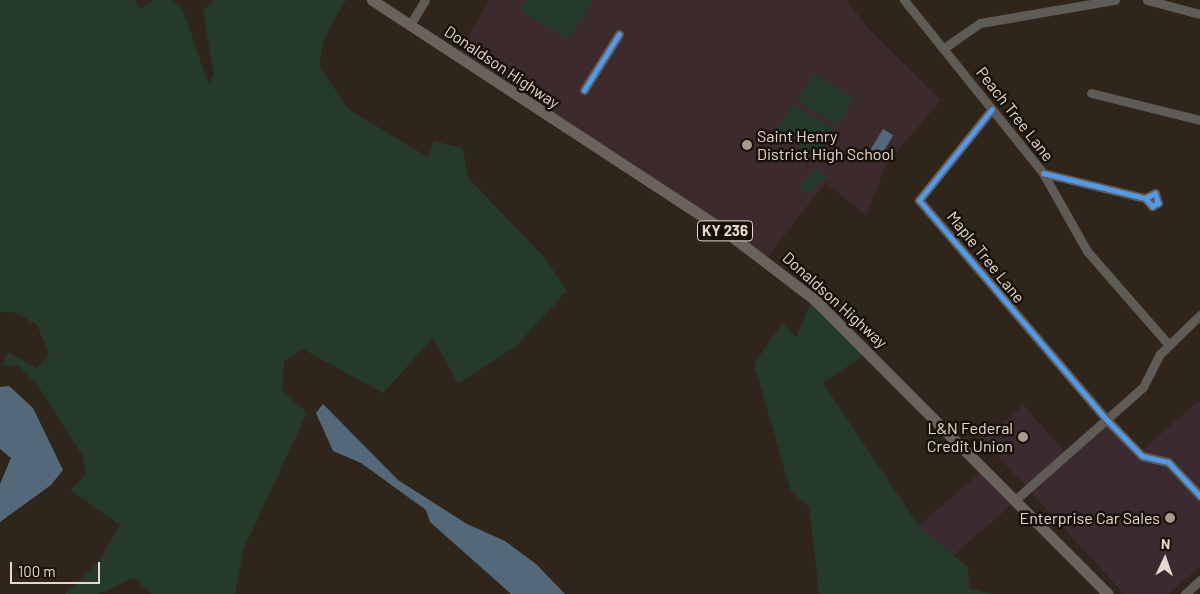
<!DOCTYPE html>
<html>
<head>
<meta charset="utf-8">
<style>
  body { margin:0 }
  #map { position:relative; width:1200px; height:594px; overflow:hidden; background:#30251a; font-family:Barlow,sans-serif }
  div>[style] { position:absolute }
  .commercial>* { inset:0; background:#3b2a30; transform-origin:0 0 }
  .education>* { inset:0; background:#3c2a2c }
  .green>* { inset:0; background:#263a2c; transform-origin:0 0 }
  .water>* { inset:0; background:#536879; transform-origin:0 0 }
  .minor>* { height:9px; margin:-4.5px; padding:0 4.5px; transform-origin:4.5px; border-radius:4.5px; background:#5f5b56 }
  .major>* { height:11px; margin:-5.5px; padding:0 5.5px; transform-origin:5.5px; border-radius:5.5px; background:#69635c }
  .cycleway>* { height:5px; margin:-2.5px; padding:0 2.5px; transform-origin:2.5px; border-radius:2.5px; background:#5399e6 }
  .dots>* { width:14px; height:14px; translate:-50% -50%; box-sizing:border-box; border:2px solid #191008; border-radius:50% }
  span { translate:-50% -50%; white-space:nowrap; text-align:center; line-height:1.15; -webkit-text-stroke:5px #191008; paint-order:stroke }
  .shield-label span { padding:1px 4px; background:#191008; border:1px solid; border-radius:4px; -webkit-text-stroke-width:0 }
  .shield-label { font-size:15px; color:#e6d8cd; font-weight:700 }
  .street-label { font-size:16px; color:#e6d8cd }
  .poi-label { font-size:16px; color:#e6d8cd }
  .left { translate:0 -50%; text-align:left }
  .right { translate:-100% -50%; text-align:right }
  .north { position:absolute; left:1140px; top:534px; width:50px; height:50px; -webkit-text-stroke:4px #191008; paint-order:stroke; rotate:3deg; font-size:14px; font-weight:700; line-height:20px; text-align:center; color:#e6d8cd }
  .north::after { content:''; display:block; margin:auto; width:18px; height:22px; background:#e6d8cd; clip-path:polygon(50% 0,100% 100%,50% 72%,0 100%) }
  .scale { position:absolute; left:10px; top:562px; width:90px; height:22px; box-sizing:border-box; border:2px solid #e6d8cd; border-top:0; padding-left:6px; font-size:15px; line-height:18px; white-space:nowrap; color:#e6d8cd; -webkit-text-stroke:4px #191008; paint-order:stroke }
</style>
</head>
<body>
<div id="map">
  <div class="commercial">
    <i style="clip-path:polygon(1200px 400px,1200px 566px,1169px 594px,1124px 594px,983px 440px,1023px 405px,1068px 456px,1107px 420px,1139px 453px)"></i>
    <i style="left:984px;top:469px;width:45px;height:87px;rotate:49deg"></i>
  </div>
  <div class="education">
    <i style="clip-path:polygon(490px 0,847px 0,867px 27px,941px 100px,886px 165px,866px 216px,826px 182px,765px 260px,456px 56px)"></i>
  </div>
  <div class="green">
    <i style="clip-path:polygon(0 0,135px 0,141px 9px,153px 0,172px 0,183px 10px,208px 83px,214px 76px,203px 11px,213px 0,346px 0,325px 36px,319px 66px,349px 110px,428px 157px,434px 141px,462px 148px,469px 179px,545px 258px,567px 291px,516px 346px,458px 384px,433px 338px,383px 393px,303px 349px,284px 361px,282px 390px,307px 413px,244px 548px,235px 594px,152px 594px,134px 578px,98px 594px,65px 594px,98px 563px,120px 525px,71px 490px,86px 474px,82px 455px,37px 384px,18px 366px,3px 365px,7px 352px,37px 368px,49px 354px,37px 325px,14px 312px,0 312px)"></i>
    <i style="clip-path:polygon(526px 0,593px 0,568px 40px,520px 10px)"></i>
    <i style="left:813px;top:73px;width:48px;height:32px;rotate:31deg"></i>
    <i style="left:792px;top:104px;width:49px;height:33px;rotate:31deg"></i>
    <i style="left:816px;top:167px;width:14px;height:25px;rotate:45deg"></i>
    <i style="clip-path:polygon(812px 300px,870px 351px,823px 383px,921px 529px,968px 567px,969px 588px,991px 594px,819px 594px,809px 506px,791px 492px,754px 364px,783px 322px,796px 337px)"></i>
  </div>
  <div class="water">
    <i style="left:883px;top:129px;width:12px;height:24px;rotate:31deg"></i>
    <i style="clip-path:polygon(9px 386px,33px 408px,63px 470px,51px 485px,0 522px,0 484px,11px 458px,0 449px,0 387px)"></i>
    <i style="clip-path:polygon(323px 404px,398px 480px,467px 524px,505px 541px,536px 564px,565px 594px,511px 594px,430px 522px,426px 510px,361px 463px,333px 451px,316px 413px)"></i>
  </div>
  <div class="minor">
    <i style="left:904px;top:0;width:222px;rotate:51.2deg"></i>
    <i style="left:1043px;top:173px;width:90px;rotate:60.6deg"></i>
    <i style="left:1087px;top:251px;width:125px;rotate:48.9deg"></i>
    <i style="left:1147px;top:0;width:55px;rotate:14.8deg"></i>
    <i style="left:410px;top:25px;width:29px;rotate:-59deg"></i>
    <i style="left:944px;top:48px;width:44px;rotate:-34.8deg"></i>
    <i style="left:980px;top:23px;width:137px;rotate:-9.7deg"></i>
    <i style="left:584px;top:90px;width:66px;rotate:-58deg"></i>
    <i style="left:1091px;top:93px;width:112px;rotate:13.9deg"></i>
    <i style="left:992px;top:109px;width:117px;rotate:128.7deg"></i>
    <i style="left:919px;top:200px;width:289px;rotate:49.5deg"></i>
    <i style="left:1107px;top:420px;width:50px;rotate:45.8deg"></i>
    <i style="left:1142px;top:456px;width:27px;rotate:13deg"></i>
    <i style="left:1168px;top:462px;width:47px;rotate:46.7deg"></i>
    <i style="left:1043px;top:173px;width:105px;rotate:13.8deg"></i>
    <i style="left:1145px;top:198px;width:11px;rotate:49deg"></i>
    <i style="left:1152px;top:206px;width:7px;rotate:-27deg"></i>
    <i style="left:1158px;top:203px;width:10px;rotate:-107deg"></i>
    <i style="left:1155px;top:193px;width:11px;rotate:153deg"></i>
    <i style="left:1015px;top:500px;width:171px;rotate:-41.4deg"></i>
    <i style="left:1143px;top:387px;width:37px;rotate:-63deg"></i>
    <i style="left:1160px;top:354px;width:56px;rotate:-44.3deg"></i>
    <i style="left:1185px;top:594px;width:21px;rotate:-43deg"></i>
  </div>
  <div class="major">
    <i style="left:372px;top:0;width:418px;rotate:33.2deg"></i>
    <i style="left:722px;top:229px;width:116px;rotate:37.3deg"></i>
    <i style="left:814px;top:299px;width:416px;rotate:45.1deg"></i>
  </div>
  <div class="cycleway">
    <i style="left:584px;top:90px;width:66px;rotate:-58deg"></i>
    <i style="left:992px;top:109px;width:117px;rotate:128.7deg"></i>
    <i style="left:919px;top:200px;width:289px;rotate:49.5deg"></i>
    <i style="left:1107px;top:420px;width:50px;rotate:45.8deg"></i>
    <i style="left:1142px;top:456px;width:27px;rotate:13deg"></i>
    <i style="left:1168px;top:462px;width:47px;rotate:46.7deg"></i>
    <i style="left:1043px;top:173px;width:105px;rotate:13.8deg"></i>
    <i style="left:1145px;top:198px;width:11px;rotate:49deg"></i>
    <i style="left:1152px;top:206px;width:7px;rotate:-27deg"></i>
    <i style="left:1158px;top:203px;width:10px;rotate:-107deg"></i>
    <i style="left:1155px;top:193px;width:11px;rotate:153deg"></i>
  </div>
  <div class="dots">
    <i style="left:747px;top:145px;background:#a6998e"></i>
    <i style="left:1023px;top:437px;background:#a6998e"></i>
    <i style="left:1170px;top:518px;background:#a6998e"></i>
  </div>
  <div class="shield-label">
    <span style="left:725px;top:231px">KY 236</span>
  </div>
  <div class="street-label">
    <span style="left:502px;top:67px;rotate:34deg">Donaldson Highway</span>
    <span style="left:1015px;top:114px;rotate:52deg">Peach Tree Lane</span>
    <span style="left:986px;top:257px;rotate:51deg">Maple Tree Lane</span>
    <span style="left:835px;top:300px;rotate:42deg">Donaldson Highway</span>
  </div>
  <div class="poi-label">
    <span class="left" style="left:757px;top:145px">Saint Henry<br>District High School</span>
    <span class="right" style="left:1013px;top:437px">L&amp;N Federal<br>Credit Union</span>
    <span class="right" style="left:1160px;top:518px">Enterprise Car Sales</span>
  </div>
  <div class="north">N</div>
  <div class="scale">100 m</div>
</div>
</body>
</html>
